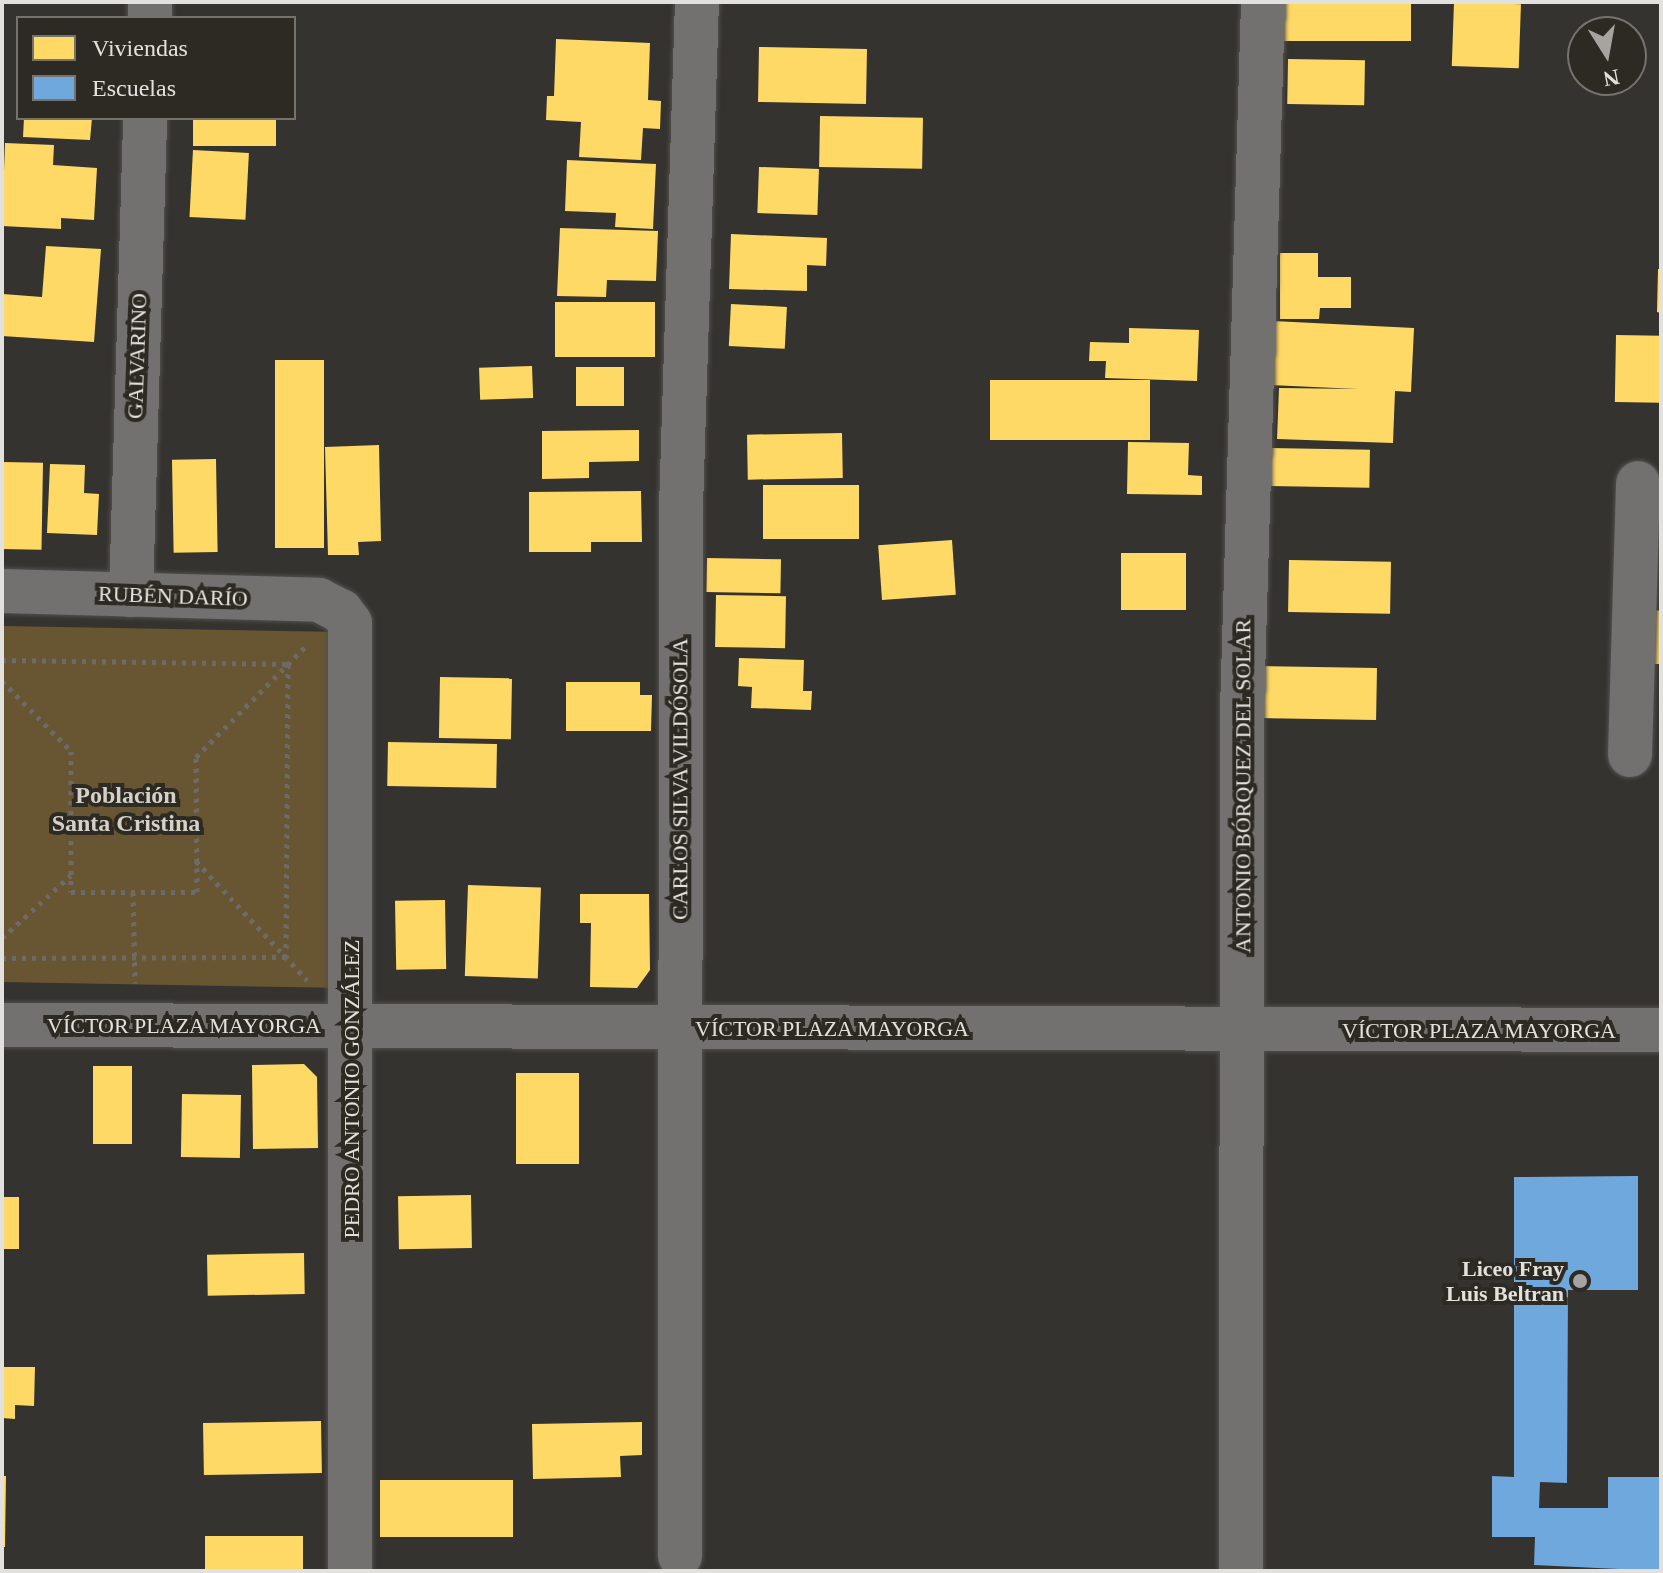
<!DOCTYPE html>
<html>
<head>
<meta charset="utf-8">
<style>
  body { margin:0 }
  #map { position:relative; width:1663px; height:1573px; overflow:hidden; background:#35332f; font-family:Georgia,serif }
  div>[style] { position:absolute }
  .green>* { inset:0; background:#685632; transform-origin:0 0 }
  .homes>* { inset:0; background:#ffd966; transform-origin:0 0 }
  .schools>* { inset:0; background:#6fa8dc }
  .path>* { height:5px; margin-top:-2.5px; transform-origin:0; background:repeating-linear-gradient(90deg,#6c6b69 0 4px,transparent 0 10px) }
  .roads { filter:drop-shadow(0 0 2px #504f4c) drop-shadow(0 0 2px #504f4c) }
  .minor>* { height:44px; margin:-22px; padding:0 22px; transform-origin:22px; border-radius:22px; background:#727170 }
  .tertiary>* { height:44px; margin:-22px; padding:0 22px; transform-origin:22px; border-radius:22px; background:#727170 }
  .dots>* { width:22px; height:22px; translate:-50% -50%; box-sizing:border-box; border:4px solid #2d2a23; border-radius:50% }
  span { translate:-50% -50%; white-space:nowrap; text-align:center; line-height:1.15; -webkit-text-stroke:8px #2d2a23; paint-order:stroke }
  .street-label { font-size:22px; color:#e3e1dd }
  .poi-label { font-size:22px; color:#e3e1dd; font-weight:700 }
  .right { translate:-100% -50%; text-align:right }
  .neighbourhood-label { font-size:24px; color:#d5d1c8; font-weight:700 }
  .frame { position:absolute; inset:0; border:4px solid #e3e1dd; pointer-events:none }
  .legend { position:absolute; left:16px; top:16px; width:280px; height:104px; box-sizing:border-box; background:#2d2a23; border:2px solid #76736d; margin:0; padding:10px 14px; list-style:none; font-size:24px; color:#e3e1dd }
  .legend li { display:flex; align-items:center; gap:16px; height:40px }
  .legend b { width:40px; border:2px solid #76736d }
  .north { position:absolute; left:1567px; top:16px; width:80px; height:80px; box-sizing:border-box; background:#2d2a23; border:2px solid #76736d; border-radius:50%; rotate:169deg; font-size:22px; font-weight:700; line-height:32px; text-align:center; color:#e3e1dd }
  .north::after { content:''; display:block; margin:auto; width:28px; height:36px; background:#a6a4a0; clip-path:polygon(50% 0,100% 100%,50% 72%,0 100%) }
</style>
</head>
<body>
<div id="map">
  <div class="green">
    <i style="left:2px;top:626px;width:337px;height:356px;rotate:1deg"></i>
  </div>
  <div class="homes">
    <i style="left:1284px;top:2px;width:127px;height:39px"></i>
    <i style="left:1454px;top:2px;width:67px;height:64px;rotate:2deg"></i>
    <i style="clip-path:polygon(556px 39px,650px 43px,648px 100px,661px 101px,660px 129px,643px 128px,641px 160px,579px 157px,581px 122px,546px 120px,547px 96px,554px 96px)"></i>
    <i style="left:759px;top:47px;width:108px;height:55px;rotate:1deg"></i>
    <i style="left:1288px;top:59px;width:77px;height:45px;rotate:1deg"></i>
    <i style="left:820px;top:116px;width:103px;height:51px;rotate:1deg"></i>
    <i style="clip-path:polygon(24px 118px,92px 118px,90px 140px,23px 137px)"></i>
    <i style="left:193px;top:118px;width:83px;height:28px"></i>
    <i style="clip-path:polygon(5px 143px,54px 145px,53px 165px,97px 168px,94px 220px,61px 218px,61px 229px,2px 226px)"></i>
    <i style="left:193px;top:150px;width:56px;height:67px;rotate:3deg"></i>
    <i style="clip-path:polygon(567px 160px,656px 164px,653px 229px,615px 227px,616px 213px,565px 211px)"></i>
    <i style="left:759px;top:167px;width:60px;height:46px;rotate:2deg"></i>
    <i style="clip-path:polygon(560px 228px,658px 231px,656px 281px,607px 280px,606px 297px,557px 296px)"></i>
    <i style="clip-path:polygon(731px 234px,827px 238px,826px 266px,807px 265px,807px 291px,729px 289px)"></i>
    <i style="clip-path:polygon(46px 246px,101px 249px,94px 342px,2px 336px,3px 294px,42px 297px)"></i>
    <i style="clip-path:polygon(1280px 253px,1318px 253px,1318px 277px,1351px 277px,1351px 308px,1320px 308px,1319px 319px,1280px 319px)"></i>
    <i style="clip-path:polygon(1658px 269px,1661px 269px,1661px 313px,1657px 312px)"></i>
    <i style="left:555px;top:302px;width:100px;height:55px"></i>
    <i style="left:731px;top:304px;width:56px;height:42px;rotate:3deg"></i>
    <i style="clip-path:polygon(1273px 321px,1414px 328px,1411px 392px,1395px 391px,1393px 443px,1277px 439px,1279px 388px,1358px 389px,1269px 385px)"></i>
    <i style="clip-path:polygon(1129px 328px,1199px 330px,1197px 381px,1105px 378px,1106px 361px,1089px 361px,1090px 342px,1129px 343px)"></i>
    <i style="left:1616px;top:335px;width:45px;height:67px;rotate:1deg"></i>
    <i style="left:275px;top:360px;width:49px;height:188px"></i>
    <i style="left:532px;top:366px;width:32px;height:53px;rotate:88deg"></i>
    <i style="left:624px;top:367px;width:39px;height:48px;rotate:90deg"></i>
    <i style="left:990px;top:380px;width:160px;height:60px"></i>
    <i style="clip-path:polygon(639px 430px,639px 461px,589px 462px,589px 478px,542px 479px,542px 431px)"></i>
    <i style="left:842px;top:433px;width:45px;height:95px;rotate:89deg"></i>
    <i style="clip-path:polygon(1128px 442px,1189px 443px,1188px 475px,1202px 476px,1202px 495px,1127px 494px)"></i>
    <i style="clip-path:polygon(379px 445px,381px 541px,358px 542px,359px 555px,328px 555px,325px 447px)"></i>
    <i style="left:1267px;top:448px;width:103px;height:38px;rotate:1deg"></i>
    <i style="left:216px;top:459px;width:93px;height:44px;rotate:89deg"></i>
    <i style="left:2px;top:462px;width:41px;height:87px;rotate:1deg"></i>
    <i style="clip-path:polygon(50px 464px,85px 465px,84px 493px,99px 494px,97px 535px,47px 533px)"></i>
    <i style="left:859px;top:485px;width:54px;height:96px;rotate:90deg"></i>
    <i style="clip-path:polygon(641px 491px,642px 542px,591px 542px,591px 552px,529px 552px,529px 492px)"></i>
    <i style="left:952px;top:540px;width:55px;height:74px;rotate:86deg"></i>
    <i style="left:1186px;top:553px;width:57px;height:65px;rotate:90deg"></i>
    <i style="left:707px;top:558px;width:74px;height:34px;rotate:1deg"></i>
    <i style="left:1289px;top:560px;width:102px;height:52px;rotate:1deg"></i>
    <i style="left:716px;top:595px;width:70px;height:52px;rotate:1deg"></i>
    <i style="clip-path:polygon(1654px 610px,1661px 611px,1661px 664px,1653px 664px)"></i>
    <i style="clip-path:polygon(739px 658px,804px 660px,803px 691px,812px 691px,811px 710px,751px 708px,752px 687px,738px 686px)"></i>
    <i style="left:1262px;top:666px;width:115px;height:52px;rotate:1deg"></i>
    <i style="left:440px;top:677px;width:72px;height:61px;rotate:1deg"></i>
    <i style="clip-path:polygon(566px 682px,640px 682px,640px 695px,652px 695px,651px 731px,566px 731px)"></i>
    <i style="left:388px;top:742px;width:109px;height:44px;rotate:1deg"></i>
    <i style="left:468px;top:885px;width:73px;height:91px;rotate:2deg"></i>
    <i style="clip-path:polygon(580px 894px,649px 894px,650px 970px,637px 988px,590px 987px,591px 923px,580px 923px)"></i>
    <i style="left:445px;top:900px;width:69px;height:50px;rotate:89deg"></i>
    <i style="clip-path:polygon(304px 1064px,317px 1077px,318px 1148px,253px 1149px,252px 1065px)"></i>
    <i style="left:93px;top:1066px;width:39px;height:78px"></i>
    <i style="left:516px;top:1073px;width:63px;height:91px"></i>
    <i style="left:182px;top:1094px;width:59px;height:63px;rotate:1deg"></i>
    <i style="left:471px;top:1195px;width:53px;height:73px;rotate:89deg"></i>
    <i style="left:2px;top:1197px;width:17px;height:52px"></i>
    <i style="left:304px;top:1253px;width:41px;height:97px;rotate:89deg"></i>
    <i style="clip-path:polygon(2px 1367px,35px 1367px,34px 1406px,15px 1405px,15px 1419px,2px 1418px)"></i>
    <i style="left:321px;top:1421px;width:52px;height:118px;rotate:89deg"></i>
    <i style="clip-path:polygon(642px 1422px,642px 1455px,620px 1456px,621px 1477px,533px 1479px,532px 1424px)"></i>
    <i style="clip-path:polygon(2px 1476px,6px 1476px,5px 1547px,2px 1547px)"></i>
    <i style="left:380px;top:1480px;width:133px;height:57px"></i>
    <i style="left:205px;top:1536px;width:98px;height:35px"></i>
  </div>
  <div class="schools">
    <i style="clip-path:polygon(1638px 1176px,1638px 1290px,1568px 1290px,1567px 1483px,1540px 1482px,1539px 1508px,1608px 1508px,1608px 1477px,1661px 1477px,1661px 1571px,1534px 1565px,1535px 1537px,1492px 1537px,1492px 1476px,1514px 1477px,1514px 1177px)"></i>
  </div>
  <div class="path">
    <i style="left:2px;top:660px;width:286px;rotate:0.8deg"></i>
    <i style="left:288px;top:664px;width:293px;rotate:90.4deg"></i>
    <i style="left:286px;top:957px;width:284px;rotate:179.8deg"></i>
    <i style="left:2px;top:681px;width:98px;rotate:45.4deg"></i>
    <i style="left:71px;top:751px;width:141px;rotate:90deg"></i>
    <i style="left:71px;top:892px;width:126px"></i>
    <i style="left:197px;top:892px;width:135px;rotate:-90.4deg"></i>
    <i style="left:196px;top:757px;width:158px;rotate:-45.3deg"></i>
    <i style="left:196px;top:861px;width:163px;rotate:47deg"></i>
    <i style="left:133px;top:892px;width:91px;rotate:88.7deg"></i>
    <i style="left:2px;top:938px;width:93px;rotate:-42.4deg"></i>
  </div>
  <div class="roads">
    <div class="minor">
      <i style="left:150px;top:18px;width:16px;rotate:-90deg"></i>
      <i style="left:2px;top:591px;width:317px;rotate:1.6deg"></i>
      <i style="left:319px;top:600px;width:25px;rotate:27deg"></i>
      <i style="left:341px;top:611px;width:15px;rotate:53deg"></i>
      <i style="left:350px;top:623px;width:948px;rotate:90deg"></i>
      <i style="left:131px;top:595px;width:477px;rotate:-88.3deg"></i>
      <i style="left:1630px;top:755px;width:272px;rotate:-88.3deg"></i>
      <i style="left:680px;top:1556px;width:1049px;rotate:-89.95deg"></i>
      <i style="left:681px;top:507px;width:505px;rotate:-88.19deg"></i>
      <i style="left:1241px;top:1571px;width:861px;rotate:-89.93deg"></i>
      <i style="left:1242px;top:710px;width:708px;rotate:-88.3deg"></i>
    </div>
    <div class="tertiary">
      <i style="left:2px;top:1025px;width:1659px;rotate:0.17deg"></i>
    </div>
  </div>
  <div class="dots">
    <i style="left:1580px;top:1281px;background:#a6a4a0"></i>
  </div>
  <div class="street-label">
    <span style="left:137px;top:356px;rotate:-88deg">GALVARINO</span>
    <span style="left:173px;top:596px;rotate:2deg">RUBÉN DARÍO</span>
    <span style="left:680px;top:779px;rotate:-90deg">CARLOS SILVA VILDÓSOLA</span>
    <span style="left:1243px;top:786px;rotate:-90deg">ANTONIO BÓRQUEZ DEL SOLAR</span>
    <span style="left:184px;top:1026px">VÍCTOR PLAZA MAYORGA</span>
    <span style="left:832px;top:1029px">VÍCTOR PLAZA MAYORGA</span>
    <span style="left:1479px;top:1031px">VÍCTOR PLAZA MAYORGA</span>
    <span style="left:352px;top:1089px;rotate:-90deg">PEDRO ANTONIO GONZÁLEZ</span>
  </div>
  <div class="poi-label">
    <span class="right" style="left:1564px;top:1281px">Liceo Fray<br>Luis Beltran</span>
  </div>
  <div class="neighbourhood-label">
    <span style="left:126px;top:810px">Población<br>Santa Cristina</span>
  </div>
  <div class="frame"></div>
  <ul class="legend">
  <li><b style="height:22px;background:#ffd966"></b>Viviendas</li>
  <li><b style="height:22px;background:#6fa8dc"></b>Escuelas</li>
  </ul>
  <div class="north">N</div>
</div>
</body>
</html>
